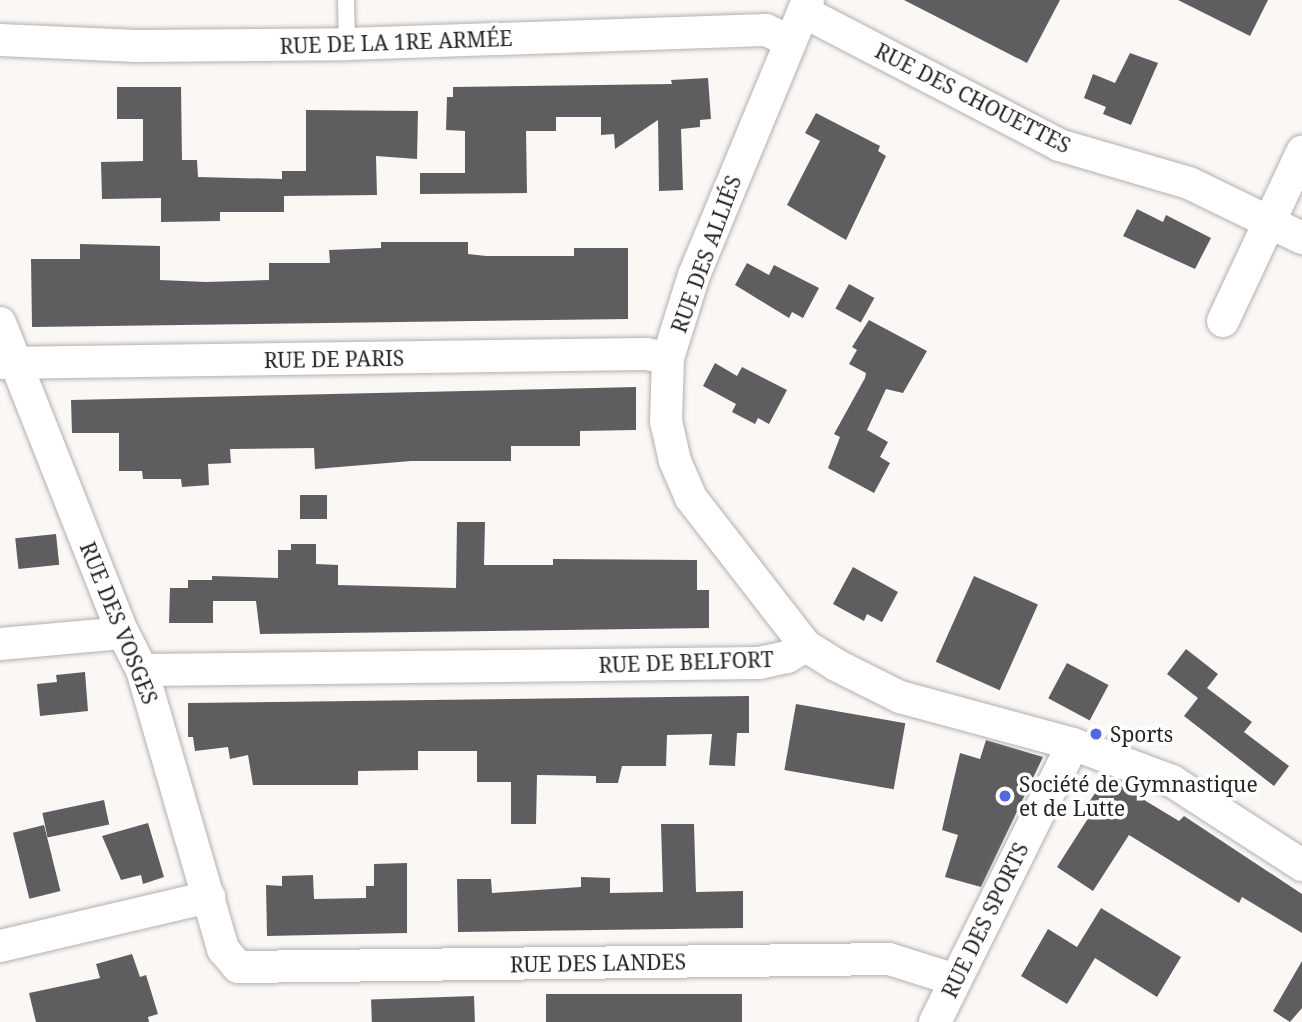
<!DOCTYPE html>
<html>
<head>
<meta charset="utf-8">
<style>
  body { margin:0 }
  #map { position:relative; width:1302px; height:1022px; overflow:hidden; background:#faf7f5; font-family:"Noto Serif",serif }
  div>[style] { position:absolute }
  .building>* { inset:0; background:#5e5e61; transform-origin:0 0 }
  .roads { filter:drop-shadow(0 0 2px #b3b0ae) drop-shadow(0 0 2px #b3b0ae) }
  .lane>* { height:16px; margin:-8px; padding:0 8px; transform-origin:8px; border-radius:8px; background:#fff }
  .street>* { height:32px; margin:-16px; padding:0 16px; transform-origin:16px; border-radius:16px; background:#fff }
  .dots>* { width:19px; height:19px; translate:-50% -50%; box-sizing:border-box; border:4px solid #fff; border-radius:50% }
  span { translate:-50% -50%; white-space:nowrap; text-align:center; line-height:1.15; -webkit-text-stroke:7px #fff; paint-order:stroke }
  .street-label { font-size:21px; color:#272625 }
  .poi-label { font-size:21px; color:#272625 }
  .left { translate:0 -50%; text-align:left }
</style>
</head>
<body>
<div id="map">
  <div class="building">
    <i style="clip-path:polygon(904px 0,1060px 0,1027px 63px)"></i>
    <i style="clip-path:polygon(1178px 0,1268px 0,1250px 36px)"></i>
    <i style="clip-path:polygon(1130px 53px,1158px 63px,1131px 125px,1103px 114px,1106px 107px,1084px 98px,1093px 74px,1115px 83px)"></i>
    <i style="clip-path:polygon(708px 78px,711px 119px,700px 120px,700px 127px,681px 129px,683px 190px,659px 191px,658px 120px,615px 149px,614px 134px,601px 135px,601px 117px,556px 117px,556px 131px,526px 131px,527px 193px,420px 194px,420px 173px,465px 173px,465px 131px,446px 130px,447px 97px,453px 97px,453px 87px,672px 84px,671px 80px)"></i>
    <i style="clip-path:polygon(117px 87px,181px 87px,182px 160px,197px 160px,198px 177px,282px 179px,282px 171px,306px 171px,306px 110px,418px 111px,417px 159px,376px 156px,377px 195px,284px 196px,284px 212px,220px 212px,220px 221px,161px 222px,161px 198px,102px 199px,101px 162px,143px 161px,143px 119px,117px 119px)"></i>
    <i style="clip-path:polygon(816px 113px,880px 146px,878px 151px,886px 156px,846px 240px,787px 205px,820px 141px,805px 133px)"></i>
    <i style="clip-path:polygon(1137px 209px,1163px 222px,1166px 215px,1211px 238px,1195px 269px,1123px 236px)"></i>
    <i style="clip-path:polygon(381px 242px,468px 242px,468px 254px,486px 256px,574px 256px,574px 248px,628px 248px,628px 319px,32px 327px,31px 259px,80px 259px,80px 244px,160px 246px,160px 280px,206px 282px,269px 280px,269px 263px,330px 263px,329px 250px,381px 248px)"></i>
    <i style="clip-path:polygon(747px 263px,769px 275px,774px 265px,819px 288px,803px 318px,792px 312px,789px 318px,735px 285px)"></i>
    <i style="left:849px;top:284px;width:29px;height:28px;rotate:29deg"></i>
    <i style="clip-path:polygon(869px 320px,927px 351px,903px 393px,886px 389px,867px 430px,888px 442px,880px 457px,890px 463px,874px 493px,828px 468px,840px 437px,834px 434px,865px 378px,866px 373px,849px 364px,857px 350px,852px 347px)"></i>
    <i style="clip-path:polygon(715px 363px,737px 376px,742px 367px,787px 390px,769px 424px,758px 418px,755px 424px,732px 412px,736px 404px,703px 386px)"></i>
    <i style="clip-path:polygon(636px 387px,636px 430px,580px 431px,580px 446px,511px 446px,511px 461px,411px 461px,315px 469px,314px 448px,230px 449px,231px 463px,208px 464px,209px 485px,182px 487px,181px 479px,143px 479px,142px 471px,119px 471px,119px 433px,72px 433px,71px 400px)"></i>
    <i style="left:300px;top:495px;width:27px;height:24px"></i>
    <i style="clip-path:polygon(457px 522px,485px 522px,484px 565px,553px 565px,553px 559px,697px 560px,697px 590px,709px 590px,709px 628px,260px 634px,256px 601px,213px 601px,213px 623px,169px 623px,170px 588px,188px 588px,188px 580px,212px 580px,212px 576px,278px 578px,278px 550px,291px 550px,291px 544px,316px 544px,316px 564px,338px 565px,338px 585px,456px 588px)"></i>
    <i style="left:56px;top:534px;width:31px;height:41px;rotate:84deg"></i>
    <i style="clip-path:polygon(853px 567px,898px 592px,882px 622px,867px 614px,864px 621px,833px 604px)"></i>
    <i style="left:974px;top:576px;width:70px;height:94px;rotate:24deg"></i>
    <i style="clip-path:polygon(1186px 649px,1218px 674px,1207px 688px,1252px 722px,1244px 732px,1289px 766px,1274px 786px,1184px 716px,1198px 698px,1167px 674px)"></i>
    <i style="left:1067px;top:663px;width:47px;height:40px;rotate:28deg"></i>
    <i style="clip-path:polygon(85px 672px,88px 711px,40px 716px,37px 684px,57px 682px,56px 675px)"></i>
    <i style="clip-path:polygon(749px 696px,749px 733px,737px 733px,735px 766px,709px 765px,712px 734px,667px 735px,666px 766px,622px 766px,618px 783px,596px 783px,596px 776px,537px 775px,536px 824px,511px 824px,511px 782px,477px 782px,477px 751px,418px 751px,418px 770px,358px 771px,358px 785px,253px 785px,248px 755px,230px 759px,228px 747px,195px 751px,193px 737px,188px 737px,188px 703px)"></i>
    <i style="left:796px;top:704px;width:111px;height:67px;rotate:10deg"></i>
    <i style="clip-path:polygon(986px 740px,1043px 757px,981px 887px,945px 877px,958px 835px,942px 830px,960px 753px,980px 759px)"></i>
    <i style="clip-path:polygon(1106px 777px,1179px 821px,1184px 816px,1302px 894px,1302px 933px,1242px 897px,1239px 903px,1129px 835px,1093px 891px,1057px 867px,1094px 809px,1087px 805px)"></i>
    <i style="left:104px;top:800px;width:25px;height:63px;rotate:78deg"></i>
    <i style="clip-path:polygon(148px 823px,164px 877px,143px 884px,141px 875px,121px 880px,102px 836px)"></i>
    <i style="clip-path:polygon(661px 824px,694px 824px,696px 892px,743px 891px,743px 928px,458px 932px,457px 879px,491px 879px,492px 893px,581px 887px,581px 877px,610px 878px,610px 893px,663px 892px)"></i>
    <i style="left:44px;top:825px;width:68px;height:32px;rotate:76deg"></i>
    <i style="clip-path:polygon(407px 863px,407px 933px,267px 936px,266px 885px,282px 886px,282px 876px,313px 875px,314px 899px,366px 898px,366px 886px,374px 886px,374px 864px)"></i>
    <i style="clip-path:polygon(1101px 908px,1181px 957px,1157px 997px,1095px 958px,1067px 1004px,1021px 976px,1048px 929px,1077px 947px)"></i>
    <i style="clip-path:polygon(132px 954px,140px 977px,146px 975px,158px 1014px,148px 1017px,149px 1022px,36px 1022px,29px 993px,100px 978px,96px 964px)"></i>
    <i style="clip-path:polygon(1302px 961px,1302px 1008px,1290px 1022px,1273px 1011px)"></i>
    <i style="left:742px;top:994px;width:28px;height:196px;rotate:90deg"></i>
    <i style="left:474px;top:996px;width:26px;height:103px;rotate:88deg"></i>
  </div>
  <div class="roads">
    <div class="lane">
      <i style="left:346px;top:0;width:44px;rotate:88.7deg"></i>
    </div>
    <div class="street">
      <i style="left:808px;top:0;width:298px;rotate:112.5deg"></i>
      <i style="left:694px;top:275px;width:87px;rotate:107.4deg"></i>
      <i style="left:668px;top:358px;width:63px;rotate:91.8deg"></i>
      <i style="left:666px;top:421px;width:41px;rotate:77.3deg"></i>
      <i style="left:675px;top:461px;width:40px;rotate:66.6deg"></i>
      <i style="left:691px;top:498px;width:187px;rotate:52.2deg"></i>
      <i style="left:806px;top:646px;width:36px;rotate:32deg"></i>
      <i style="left:836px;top:665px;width:72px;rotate:26.6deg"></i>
      <i style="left:900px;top:697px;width:179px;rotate:15.2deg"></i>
      <i style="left:1073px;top:744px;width:106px;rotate:20.5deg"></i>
      <i style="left:1172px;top:781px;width:155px;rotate:32.9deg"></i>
      <i style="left:804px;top:12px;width:288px;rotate:27.5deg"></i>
      <i style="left:1059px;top:145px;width:135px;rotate:16.3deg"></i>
      <i style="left:1189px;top:183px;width:126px;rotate:26deg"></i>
      <i style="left:0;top:40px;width:137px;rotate:2.5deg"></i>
      <i style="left:137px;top:46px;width:210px;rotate:-0.5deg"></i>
      <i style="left:347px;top:44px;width:419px;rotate:-1.9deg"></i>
      <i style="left:766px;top:30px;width:26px;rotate:25deg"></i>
      <i style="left:1223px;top:321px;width:187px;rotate:-64.9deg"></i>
      <i style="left:0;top:323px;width:334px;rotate:68.4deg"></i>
      <i style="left:123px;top:633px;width:42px;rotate:62.8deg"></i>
      <i style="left:142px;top:670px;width:291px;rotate:73.8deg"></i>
      <i style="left:223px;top:949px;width:23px;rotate:50deg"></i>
      <i style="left:238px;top:967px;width:651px;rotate:-0.7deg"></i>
      <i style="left:889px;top:959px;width:70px;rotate:17.4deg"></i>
      <i style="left:0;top:363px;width:646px;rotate:-0.8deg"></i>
      <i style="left:646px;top:354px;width:22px;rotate:10deg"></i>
      <i style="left:0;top:644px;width:123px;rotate:-5.1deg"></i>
      <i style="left:142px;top:670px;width:617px;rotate:-0.65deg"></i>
      <i style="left:759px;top:663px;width:29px;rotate:-12deg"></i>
      <i style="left:787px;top:657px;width:22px;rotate:-30deg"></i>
      <i style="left:0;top:946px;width:215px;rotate:-13.2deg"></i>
      <i style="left:935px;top:1022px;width:310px;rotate:-63.6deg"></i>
    </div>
  </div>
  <div class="dots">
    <i style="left:1096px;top:734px;background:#5468de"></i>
    <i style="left:1005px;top:796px;background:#5468de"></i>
  </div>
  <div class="street-label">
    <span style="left:396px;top:42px;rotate:-2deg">RUE DE LA 1RE ARMÉE</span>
    <span style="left:973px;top:98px;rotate:27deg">RUE DES CHOUETTES</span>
    <span style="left:706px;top:254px;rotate:-70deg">RUE DES ALLIÉS</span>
    <span style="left:334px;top:359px;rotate:-1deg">RUE DE PARIS</span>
    <span style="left:119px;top:623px;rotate:68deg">RUE DES VOSGES</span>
    <span style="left:686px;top:662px;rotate:-2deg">RUE DE BELFORT</span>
    <span style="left:985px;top:920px;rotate:-64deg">RUE DES SPORTS</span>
    <span style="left:598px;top:963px;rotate:-1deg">RUE DES LANDES</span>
  </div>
  <div class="poi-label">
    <span class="left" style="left:1110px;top:734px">Sports</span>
    <span class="left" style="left:1019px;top:796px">Société de Gymnastique<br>et de Lutte</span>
  </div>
</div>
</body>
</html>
